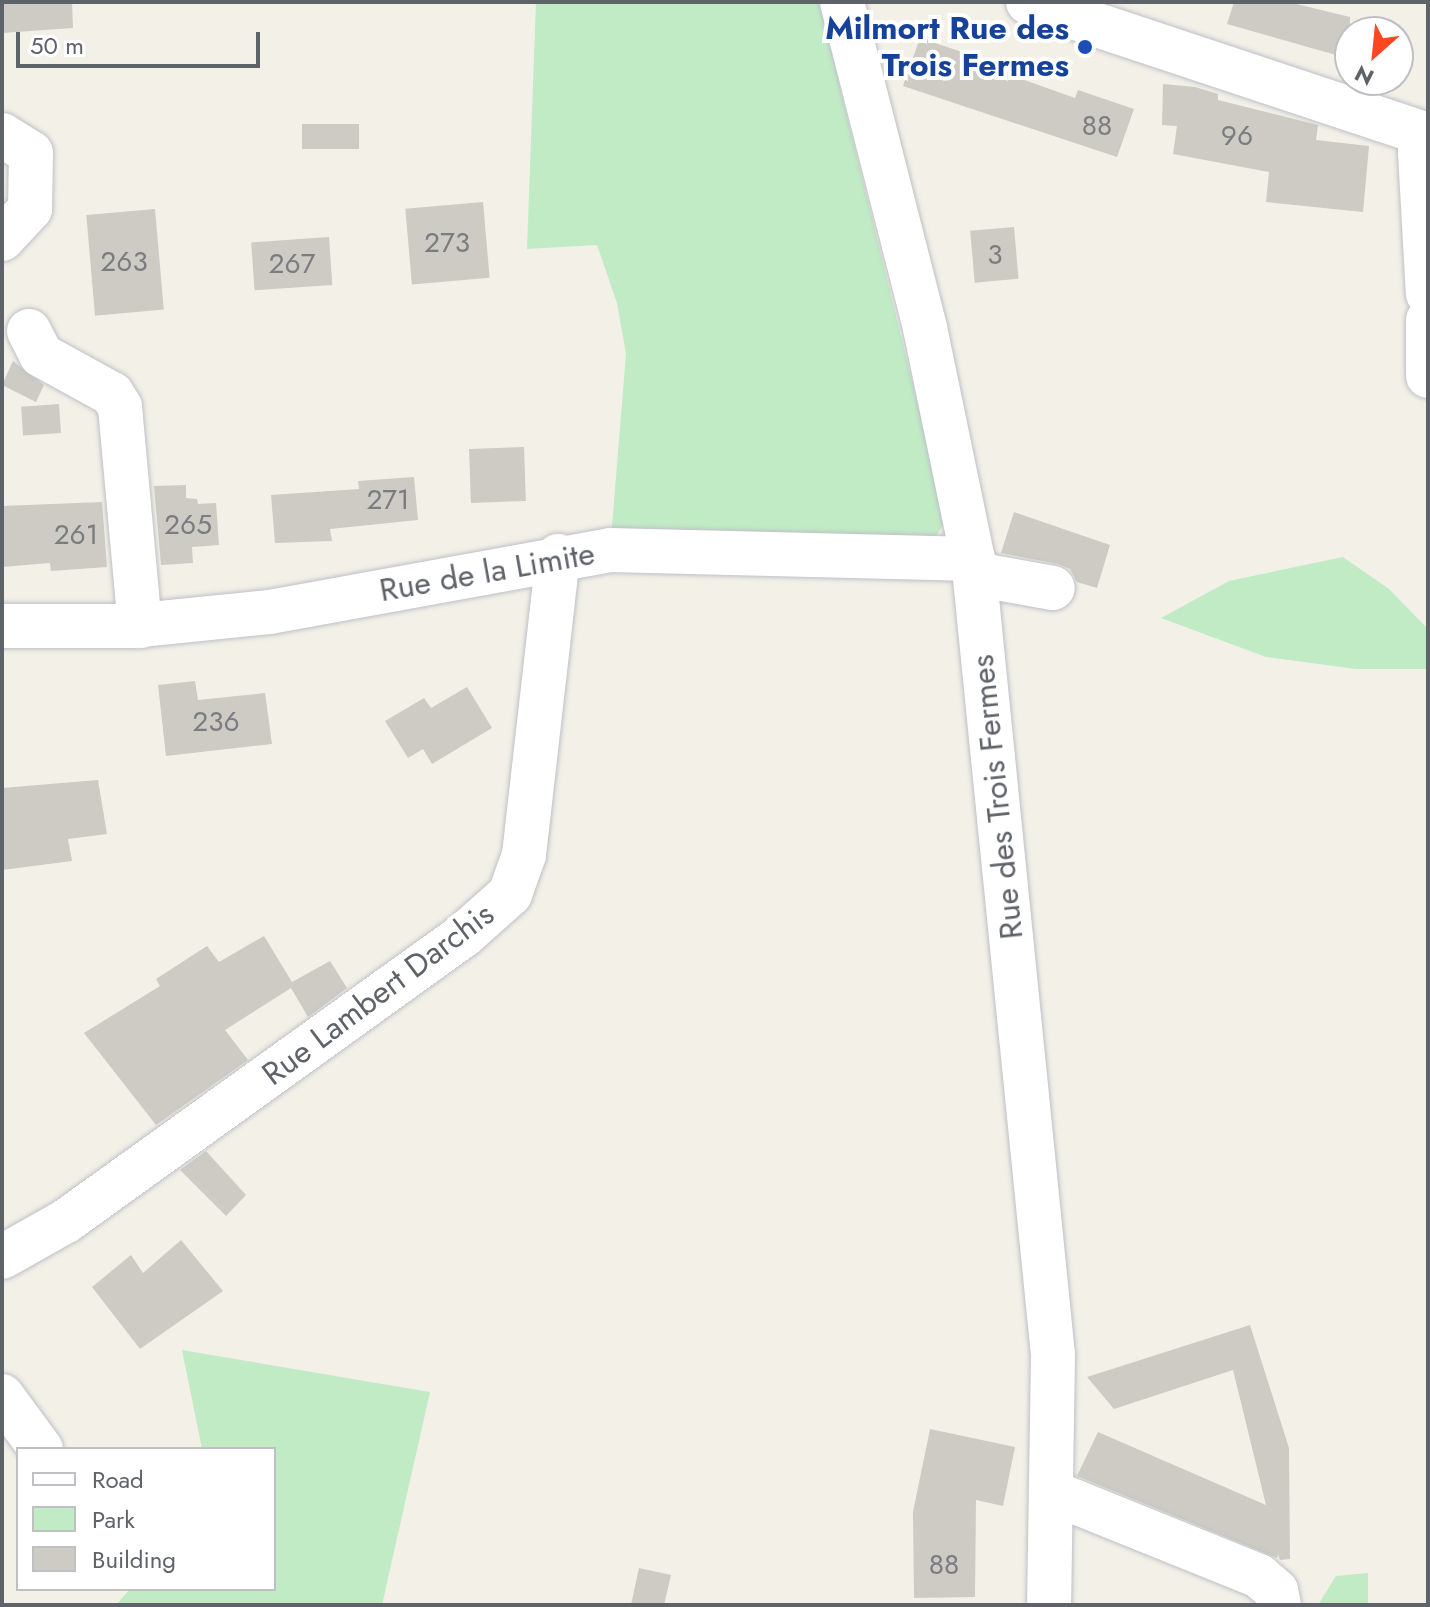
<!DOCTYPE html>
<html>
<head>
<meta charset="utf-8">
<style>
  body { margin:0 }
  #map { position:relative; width:1430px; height:1607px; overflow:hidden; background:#f2f0e7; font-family:Jost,sans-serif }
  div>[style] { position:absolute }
  .green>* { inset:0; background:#c1ebc5 }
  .building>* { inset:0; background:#cdcbc4; transform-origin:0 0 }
  .roads { filter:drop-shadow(0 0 2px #bec0c7) drop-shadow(0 0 2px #bec0c7) }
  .minor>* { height:44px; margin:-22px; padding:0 22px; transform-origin:22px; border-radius:22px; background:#fff }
  .dots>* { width:22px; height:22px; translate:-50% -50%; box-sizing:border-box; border:4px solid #fff; border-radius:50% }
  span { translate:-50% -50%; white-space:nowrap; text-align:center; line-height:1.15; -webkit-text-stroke:8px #fff; paint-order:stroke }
  .number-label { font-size:28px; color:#7a7c80 }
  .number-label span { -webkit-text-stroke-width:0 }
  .transit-label { font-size:32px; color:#164399; font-weight:700 }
  .right { translate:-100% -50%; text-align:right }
  .street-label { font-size:32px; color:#5e6269 }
  .frame { position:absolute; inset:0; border:4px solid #5e6269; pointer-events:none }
  .legend { position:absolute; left:16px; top:1447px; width:260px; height:144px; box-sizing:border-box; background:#fff; border:2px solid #bfc0c3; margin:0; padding:10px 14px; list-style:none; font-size:24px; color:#5e6269 }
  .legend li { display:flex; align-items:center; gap:16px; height:40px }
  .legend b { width:40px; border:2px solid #bfc0c3 }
  .north { position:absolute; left:1334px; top:16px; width:80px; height:80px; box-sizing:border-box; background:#fff; border:2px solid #bfc0c3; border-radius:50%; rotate:207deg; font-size:22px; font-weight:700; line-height:32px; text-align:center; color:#5e6269 }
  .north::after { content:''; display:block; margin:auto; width:28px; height:36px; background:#fc4723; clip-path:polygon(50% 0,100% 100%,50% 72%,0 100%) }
  .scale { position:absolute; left:16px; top:32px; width:244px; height:36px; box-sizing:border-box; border:4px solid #5e6269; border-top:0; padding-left:10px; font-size:24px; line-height:28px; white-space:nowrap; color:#5e6269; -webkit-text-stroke:6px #fff; paint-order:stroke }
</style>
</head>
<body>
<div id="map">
  <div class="green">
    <i style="clip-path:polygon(536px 2px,819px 2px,946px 519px,937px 535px,909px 545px,611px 538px,626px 354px,617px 303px,597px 245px,527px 249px)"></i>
    <i style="clip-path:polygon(1343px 557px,1389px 589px,1428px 629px,1428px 669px,1356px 669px,1266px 657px,1161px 618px,1229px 581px)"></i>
    <i style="clip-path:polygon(182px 1350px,430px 1392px,382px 1605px,116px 1605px,130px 1589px,274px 1589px,274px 1449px,202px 1449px)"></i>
    <i style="clip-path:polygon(1368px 1573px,1368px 1605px,1318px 1605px,1336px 1576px)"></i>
  </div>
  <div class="building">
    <i style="clip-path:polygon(2px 2px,72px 2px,73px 28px,2px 33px)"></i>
    <i style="clip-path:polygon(1234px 2px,1288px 2px,1350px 17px,1350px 59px,1227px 24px)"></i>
    <i style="clip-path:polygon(920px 38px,1013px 69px,1010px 75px,1075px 98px,1078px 90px,1134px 109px,1117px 157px,903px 86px)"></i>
    <i style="clip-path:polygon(1163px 84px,1195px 87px,1218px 94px,1218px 100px,1318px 125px,1316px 140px,1369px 146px,1363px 212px,1266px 202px,1269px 172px,1173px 154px,1177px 126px,1162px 125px)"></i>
    <i style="left:359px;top:124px;width:25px;height:57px;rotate:90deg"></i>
    <i style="left:483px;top:202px;width:76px;height:78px;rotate:85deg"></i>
    <i style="left:155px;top:209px;width:101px;height:69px;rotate:85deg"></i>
    <i style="left:1014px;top:227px;width:52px;height:44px;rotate:85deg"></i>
    <i style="left:329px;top:237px;width:48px;height:78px;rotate:86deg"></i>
    <i style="clip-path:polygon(13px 361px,44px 385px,36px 402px,2px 385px)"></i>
    <i style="left:59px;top:404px;width:29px;height:38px;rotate:86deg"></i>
    <i style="left:524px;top:447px;width:54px;height:55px;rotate:88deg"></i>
    <i style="clip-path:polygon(414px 477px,418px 520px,330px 529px,332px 541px,275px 543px,271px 495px,359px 489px,358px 481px)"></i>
    <i style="clip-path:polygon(186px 485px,186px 498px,197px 499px,198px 504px,216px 503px,219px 545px,192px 547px,193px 563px,161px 565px,154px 486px)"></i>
    <i style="clip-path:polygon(102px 502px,107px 567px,51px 571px,50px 563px,2px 567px,2px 506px)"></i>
    <i style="clip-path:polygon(1014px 512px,1110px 545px,1097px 588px,1077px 582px,1070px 569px,1058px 564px,1001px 553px)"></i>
    <i style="clip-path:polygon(195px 681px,198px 700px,265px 693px,272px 744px,166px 756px,158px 685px)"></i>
    <i style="clip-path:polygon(467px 687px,492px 728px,432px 764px,423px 749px,408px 758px,385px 721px,424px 698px,431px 708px)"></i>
    <i style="clip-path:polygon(98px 780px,107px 834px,68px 839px,72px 861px,2px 870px,2px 788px)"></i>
    <i style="clip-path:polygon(264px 936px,292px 982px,330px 961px,347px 988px,308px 1017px,291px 988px,225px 1030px,248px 1060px,156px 1125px,84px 1033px,160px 986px,156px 979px,207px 946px,219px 962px)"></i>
    <i style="clip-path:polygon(206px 1151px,246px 1195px,226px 1216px,180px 1170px)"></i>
    <i style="clip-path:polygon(181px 1240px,223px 1291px,140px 1349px,92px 1287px,131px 1255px,143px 1273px)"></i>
    <i style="clip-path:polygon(1250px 1325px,1289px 1448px,1290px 1559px,1280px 1560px,1278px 1554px,1277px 1558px,1077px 1476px,1098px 1432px,1266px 1505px,1233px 1370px,1114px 1409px,1087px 1377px)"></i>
    <i style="clip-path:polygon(930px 1429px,1015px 1447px,1003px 1506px,976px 1500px,975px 1597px,914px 1598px,913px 1512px)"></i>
    <i style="clip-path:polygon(639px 1568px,671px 1575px,664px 1605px,631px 1605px)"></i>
  </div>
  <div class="roads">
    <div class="minor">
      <i style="left:842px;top:2px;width:336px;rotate:75.7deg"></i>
      <i style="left:925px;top:328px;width:236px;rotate:78.3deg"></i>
      <i style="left:973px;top:559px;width:800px;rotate:84.26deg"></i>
      <i style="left:1053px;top:1355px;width:250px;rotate:90.9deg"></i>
      <i style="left:1028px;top:2px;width:422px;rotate:18.4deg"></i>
      <i style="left:1424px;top:134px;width:19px;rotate:102deg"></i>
      <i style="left:1420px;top:153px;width:141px;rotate:86.8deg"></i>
      <i style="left:2px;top:135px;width:34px;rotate:32deg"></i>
      <i style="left:31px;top:153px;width:56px;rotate:91deg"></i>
      <i style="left:30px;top:209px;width:41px;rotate:133deg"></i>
      <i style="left:1428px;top:320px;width:56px;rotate:90deg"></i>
      <i style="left:29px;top:331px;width:27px;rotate:63deg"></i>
      <i style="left:41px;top:355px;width:81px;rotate:28.8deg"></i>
      <i style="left:112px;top:394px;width:15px;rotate:58deg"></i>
      <i style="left:120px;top:407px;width:220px;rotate:84.8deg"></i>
      <i style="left:975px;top:574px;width:79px;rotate:10.2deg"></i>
      <i style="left:2px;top:626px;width:129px"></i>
      <i style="left:131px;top:626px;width:140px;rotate:-5.8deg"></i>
      <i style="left:270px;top:612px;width:346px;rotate:-10.3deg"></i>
      <i style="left:610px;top:550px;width:363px;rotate:1.4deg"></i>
      <i style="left:2px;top:1257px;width:73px;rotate:-29.4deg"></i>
      <i style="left:66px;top:1221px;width:490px;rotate:-35.7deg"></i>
      <i style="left:464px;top:935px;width:62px;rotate:-41.7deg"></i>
      <i style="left:510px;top:894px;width:41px;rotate:-70.3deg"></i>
      <i style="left:524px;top:855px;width:301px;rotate:-83.5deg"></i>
      <i style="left:2px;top:1396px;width:66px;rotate:53.7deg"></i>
      <i style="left:1051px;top:1492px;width:224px;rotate:22deg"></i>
      <i style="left:1259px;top:1576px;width:23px;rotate:41deg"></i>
      <i style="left:1276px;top:1591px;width:14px;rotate:78deg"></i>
    </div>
  </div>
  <div class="dots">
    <i style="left:1085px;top:47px;background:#1a4fb4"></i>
  </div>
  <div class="number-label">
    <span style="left:1097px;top:126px">88</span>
    <span style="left:1237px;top:136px">96</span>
    <span style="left:447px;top:243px">273</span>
    <span style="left:995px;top:255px">3</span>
    <span style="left:124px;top:262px">263</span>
    <span style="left:292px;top:264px">267</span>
    <span style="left:388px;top:500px">271</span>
    <span style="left:188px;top:525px">265</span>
    <span style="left:76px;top:535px">261</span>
    <span style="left:216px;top:722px">236</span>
    <span style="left:944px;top:1565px">88</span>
  </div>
  <div class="transit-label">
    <span class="right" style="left:1069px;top:47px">Milmort Rue des<br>Trois Fermes</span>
  </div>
  <div class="street-label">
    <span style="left:487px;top:572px;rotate:-10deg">Rue de la Limite</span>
    <span style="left:997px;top:797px;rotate:-96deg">Rue des Trois Fermes</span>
    <span style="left:378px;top:994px;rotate:-37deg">Rue Lambert Darchis</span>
  </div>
  <div class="frame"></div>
  <ul class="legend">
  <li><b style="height:10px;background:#fff"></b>Road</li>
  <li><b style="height:22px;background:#c1ebc5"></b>Park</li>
  <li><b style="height:22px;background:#cdcbc4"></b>Building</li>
  </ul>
  <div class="north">N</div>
  <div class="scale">50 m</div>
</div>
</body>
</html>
